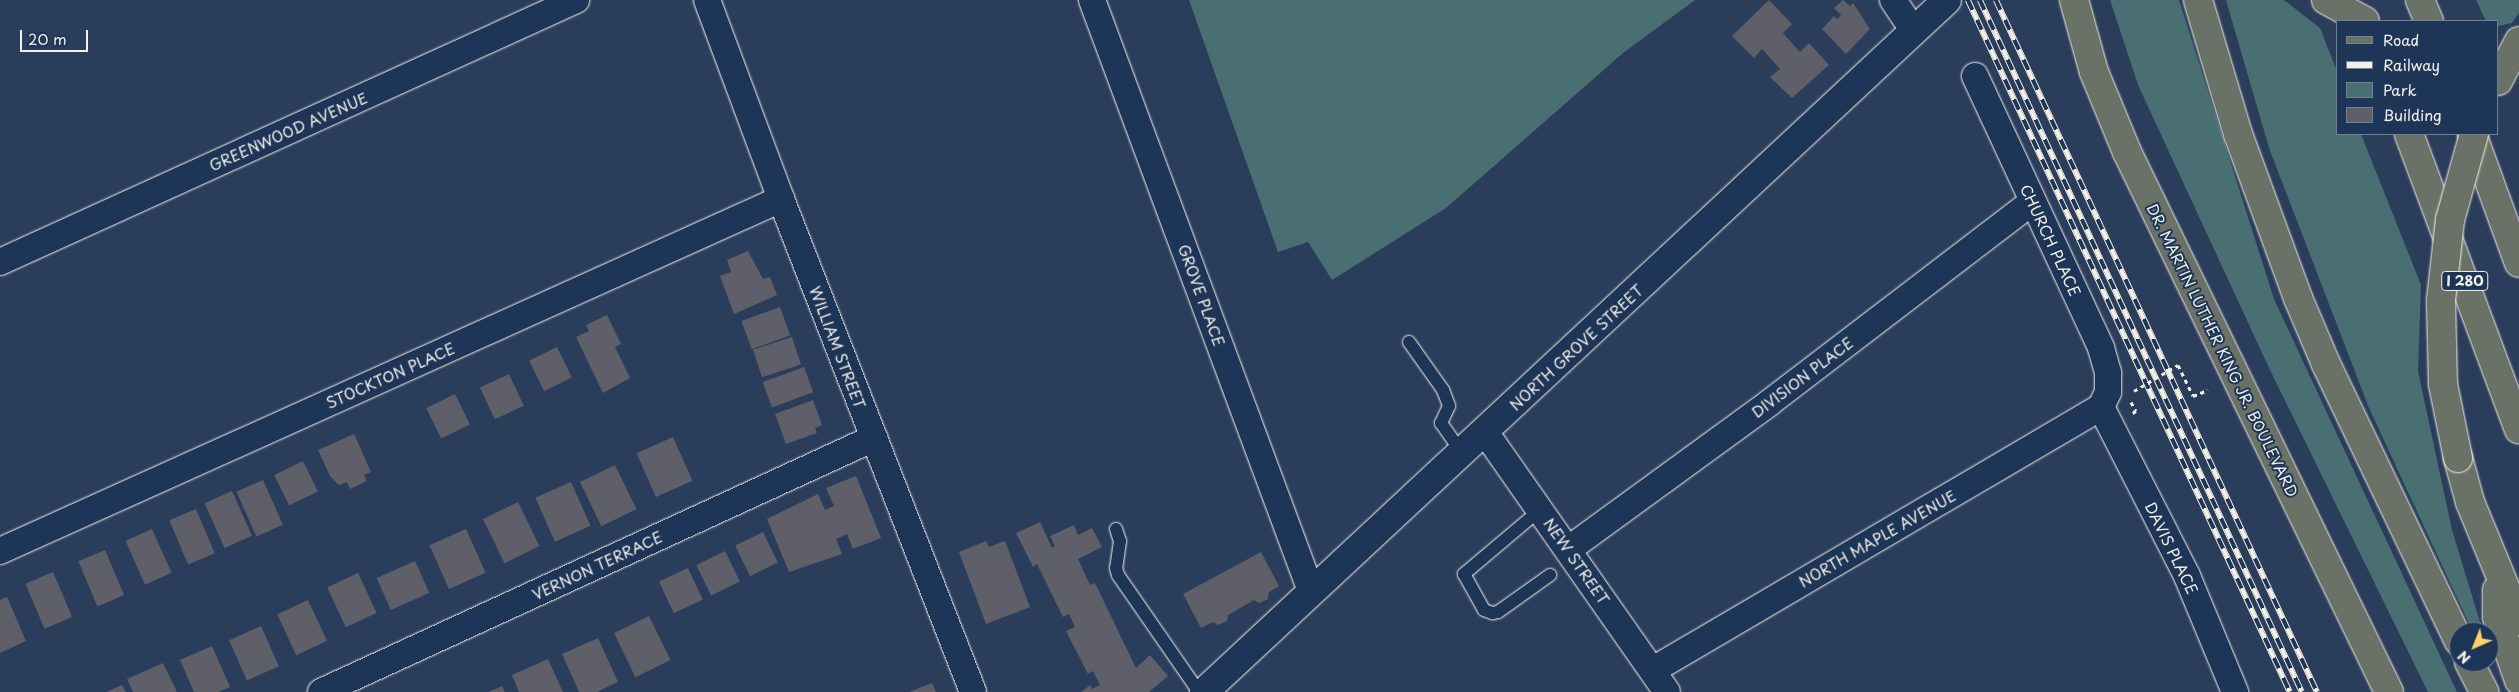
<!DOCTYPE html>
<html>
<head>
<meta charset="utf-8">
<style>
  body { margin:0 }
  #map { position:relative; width:2519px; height:692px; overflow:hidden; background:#2a3d5b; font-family:"Playpen Sans",sans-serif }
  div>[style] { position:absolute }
  .green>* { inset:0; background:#496f72 }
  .building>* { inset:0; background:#5f5f69; transform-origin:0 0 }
  .path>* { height:3px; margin-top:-1.5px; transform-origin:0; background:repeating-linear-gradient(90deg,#f4f1e8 0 4px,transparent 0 8px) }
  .roads { filter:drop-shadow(0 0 1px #f4f1e8) drop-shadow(0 0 1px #f4f1e8) }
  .lane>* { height:12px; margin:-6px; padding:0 6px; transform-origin:6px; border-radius:6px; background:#1d3557 }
  .street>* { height:26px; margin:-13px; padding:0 13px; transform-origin:13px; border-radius:13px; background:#1d3557 }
  .secondary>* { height:28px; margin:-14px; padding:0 14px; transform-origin:14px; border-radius:14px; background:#1d3557 }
  .primary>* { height:28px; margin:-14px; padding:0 14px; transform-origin:14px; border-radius:14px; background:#6a7166 }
  .highway>* { height:28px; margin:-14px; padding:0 14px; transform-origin:14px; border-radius:14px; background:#6a7166 }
  .rail>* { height:5.5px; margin-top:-2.75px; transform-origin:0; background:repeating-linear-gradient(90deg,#1d3557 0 11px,#f4f1e8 0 22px); box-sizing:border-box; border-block:1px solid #f4f1e8 }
  .path-bridge>* { height:3px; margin-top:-1.5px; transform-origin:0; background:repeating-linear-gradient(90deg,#f4f1e8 0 4px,transparent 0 8px) }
  .bridges { filter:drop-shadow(0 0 1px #f4f1e8) drop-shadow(0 0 1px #f4f1e8) }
  .highway-bridge>* { height:28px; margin:-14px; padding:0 14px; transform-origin:14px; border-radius:14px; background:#6a7166 }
  span { translate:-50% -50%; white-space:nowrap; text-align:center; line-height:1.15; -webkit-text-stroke:4px #1d3557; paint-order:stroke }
  .shield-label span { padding:1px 4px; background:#1d3557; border:1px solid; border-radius:4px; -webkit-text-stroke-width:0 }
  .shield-label { font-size:14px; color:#f4f1e8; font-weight:700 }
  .street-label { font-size:15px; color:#f4f1e8 }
  .legend { position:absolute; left:2336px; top:20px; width:162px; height:115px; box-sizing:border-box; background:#1d3557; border:1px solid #738091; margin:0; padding:6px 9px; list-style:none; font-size:15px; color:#f4f1e8 }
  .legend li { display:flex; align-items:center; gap:10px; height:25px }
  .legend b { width:25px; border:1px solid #738091 }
  .north { position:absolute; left:2449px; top:622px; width:50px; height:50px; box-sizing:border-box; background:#1d3557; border:1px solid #738091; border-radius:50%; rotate:224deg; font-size:14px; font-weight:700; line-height:20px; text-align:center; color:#f4f1e8 }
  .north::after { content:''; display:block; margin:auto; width:18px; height:22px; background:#ffd166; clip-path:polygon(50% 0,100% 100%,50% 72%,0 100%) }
  .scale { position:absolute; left:20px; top:30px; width:68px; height:22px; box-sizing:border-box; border:2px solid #f4f1e8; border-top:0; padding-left:6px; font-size:15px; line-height:18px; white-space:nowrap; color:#f4f1e8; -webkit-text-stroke:4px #1d3557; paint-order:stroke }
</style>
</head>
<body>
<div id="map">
  <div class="green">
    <i style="clip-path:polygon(1189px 0,1695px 0,1623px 53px,1446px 208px,1332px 280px,1308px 242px,1278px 252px)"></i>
    <i style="clip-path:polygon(2110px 0,2179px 0,2274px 299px,2457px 692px,2428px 692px,2270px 370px,2138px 85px)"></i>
    <i style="clip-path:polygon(2226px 0,2284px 0,2320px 28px,2338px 74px,2338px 134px,2361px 134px,2421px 285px,2418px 371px,2452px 530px,2483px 632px,2473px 632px,2369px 408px,2269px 148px)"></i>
    <i style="clip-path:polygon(2476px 0,2519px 0,2519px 13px,2512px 23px,2498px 26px,2498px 21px,2486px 21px)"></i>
  </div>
  <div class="building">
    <i style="clip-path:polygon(1769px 0,1792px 24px,1783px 33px,1800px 52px,1809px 43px,1829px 65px,1792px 98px,1770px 77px,1780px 69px,1762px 49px,1754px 58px,1732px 36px)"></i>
    <i style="clip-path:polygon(1843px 0,1850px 6px,1853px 3px,1870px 29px,1846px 54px,1822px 29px,1834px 16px,1837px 19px,1841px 15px,1834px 8px)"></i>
    <i style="clip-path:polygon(748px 251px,763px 279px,770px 277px,777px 295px,734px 314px,720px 276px,731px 272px,727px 260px)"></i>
    <i style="left:780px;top:307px;width:30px;height:41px;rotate:70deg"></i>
    <i style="clip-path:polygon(607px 315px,621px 344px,615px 347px,630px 378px,603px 393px,576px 337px,589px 331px,586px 325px)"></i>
    <i style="left:792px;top:337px;width:29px;height:41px;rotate:72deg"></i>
    <i style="left:557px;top:347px;width:34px;height:31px;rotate:64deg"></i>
    <i style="left:804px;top:367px;width:27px;height:44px;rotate:70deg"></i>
    <i style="left:509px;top:374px;width:35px;height:32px;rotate:65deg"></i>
    <i style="left:455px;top:394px;width:34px;height:32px;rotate:64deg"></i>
    <i style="clip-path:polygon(813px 400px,822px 425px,815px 428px,817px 433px,786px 444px,775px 414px)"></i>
    <i style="clip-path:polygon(354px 434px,371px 472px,364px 475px,367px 481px,350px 489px,347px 482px,339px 485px,330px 476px,318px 450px)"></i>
    <i style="left:673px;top:437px;width:48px;height:40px;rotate:66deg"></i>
    <i style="left:303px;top:461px;width:34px;height:32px;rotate:64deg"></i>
    <i style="left:615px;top:465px;width:49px;height:39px;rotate:64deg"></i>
    <i style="clip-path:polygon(856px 476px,881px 538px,853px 549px,847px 534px,836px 539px,842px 554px,789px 572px,767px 519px,818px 494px,825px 510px,834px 506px,826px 488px)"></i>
    <i style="left:263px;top:480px;width:49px;height:29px;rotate:66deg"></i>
    <i style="left:571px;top:482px;width:48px;height:39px;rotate:66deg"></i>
    <i style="left:232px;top:491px;width:49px;height:30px;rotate:66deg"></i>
    <i style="left:518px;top:502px;width:49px;height:39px;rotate:64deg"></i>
    <i style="left:196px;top:509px;width:48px;height:29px;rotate:67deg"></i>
    <i style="clip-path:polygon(1040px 522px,1052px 548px,1055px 546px,1050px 536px,1074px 525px,1078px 535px,1092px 528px,1102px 547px,1078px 559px,1090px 585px,1095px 583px,1136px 668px,1150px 655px,1168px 676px,1149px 692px,1081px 692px,1090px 685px,1092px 689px,1100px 685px,1093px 671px,1088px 674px,1066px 631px,1075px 627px,1069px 614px,1063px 617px,1037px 564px,1033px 567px,1016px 533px)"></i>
    <i style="left:152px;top:529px;width:48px;height:29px;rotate:66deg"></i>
    <i style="left:466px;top:529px;width:48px;height:40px;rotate:66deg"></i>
    <i style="left:763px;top:532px;width:34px;height:31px;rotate:64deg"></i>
    <i style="clip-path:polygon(986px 541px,989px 547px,1005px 541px,1030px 607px,986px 624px,959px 552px)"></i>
    <i style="left:105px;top:550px;width:49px;height:29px;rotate:67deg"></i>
    <i style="left:725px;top:551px;width:34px;height:32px;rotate:64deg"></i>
    <i style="clip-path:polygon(1261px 552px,1279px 586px,1269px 592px,1268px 599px,1259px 603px,1254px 600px,1228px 615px,1227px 621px,1218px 625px,1213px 622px,1201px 628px,1183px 594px)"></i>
    <i style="left:415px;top:561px;width:35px;height:42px;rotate:66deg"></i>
    <i style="left:688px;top:568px;width:35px;height:32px;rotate:65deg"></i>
    <i style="left:53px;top:572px;width:49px;height:30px;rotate:67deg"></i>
    <i style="left:358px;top:573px;width:44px;height:34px;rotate:65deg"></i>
    <i style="clip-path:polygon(7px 597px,26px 641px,0 653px,0 600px)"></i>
    <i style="left:308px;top:600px;width:45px;height:34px;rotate:65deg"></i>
    <i style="left:649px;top:616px;width:49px;height:39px;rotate:64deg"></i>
    <i style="left:261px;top:626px;width:44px;height:35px;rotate:66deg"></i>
    <i style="clip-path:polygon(598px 638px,618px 682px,597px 692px,579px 692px,562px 654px)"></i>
    <i style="clip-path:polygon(212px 646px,230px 687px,218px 692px,194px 692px,180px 660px)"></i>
    <i style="clip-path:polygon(548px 659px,563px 692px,519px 692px,512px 675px)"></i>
    <i style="clip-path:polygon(163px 663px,177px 692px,133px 692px,127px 679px)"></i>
    <i style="clip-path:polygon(932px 683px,936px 692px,909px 692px)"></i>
    <i style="clip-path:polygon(122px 685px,126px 692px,106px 692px)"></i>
    <i style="clip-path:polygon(502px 686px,505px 692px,488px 692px)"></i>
  </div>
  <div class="path">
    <i style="left:2178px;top:365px;width:34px;rotate:64deg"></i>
    <i style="left:2193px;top:396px;width:16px;rotate:-22deg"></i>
    <i style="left:2131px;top:402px;width:10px;rotate:61deg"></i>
    <i style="left:2136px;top:411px;width:6px;rotate:149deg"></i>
  </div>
  <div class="roads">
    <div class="lane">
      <i style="left:1409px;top:342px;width:59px;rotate:54.7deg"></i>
      <i style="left:1443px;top:390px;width:17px;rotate:69deg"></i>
      <i style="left:1449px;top:406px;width:19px;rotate:115deg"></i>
      <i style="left:1441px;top:423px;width:37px;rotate:55deg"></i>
      <i style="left:1541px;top:509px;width:101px;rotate:139.8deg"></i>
      <i style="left:1464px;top:574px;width:41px;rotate:60.9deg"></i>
      <i style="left:1484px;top:610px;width:9px;rotate:21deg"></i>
      <i style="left:1492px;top:613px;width:6px;rotate:-9deg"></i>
      <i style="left:1498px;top:612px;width:64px;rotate:-35.4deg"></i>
      <i style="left:1116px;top:529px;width:13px;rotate:72deg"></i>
      <i style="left:1120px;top:541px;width:27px;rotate:98deg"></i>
      <i style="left:1116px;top:568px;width:7px;rotate:74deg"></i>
      <i style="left:1118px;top:575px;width:142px;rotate:55.3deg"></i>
    </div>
    <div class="street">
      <i style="left:707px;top:0;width:212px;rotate:69.6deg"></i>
      <i style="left:781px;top:199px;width:529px;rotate:68.72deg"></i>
      <i style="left:1092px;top:0;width:630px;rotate:69.67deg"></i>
      <i style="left:1893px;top:0;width:37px;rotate:56deg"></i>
      <i style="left:1975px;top:76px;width:300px;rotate:65.1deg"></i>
      <i style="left:2101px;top:348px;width:26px;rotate:74deg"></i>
      <i style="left:2108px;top:373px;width:19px;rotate:90deg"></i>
      <i style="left:2108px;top:392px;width:17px;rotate:115deg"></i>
      <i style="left:0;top:262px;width:633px;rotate:-24.46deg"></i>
      <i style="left:2101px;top:407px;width:190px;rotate:63deg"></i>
      <i style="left:2187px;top:576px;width:126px;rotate:67.5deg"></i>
      <i style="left:1485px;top:432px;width:317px;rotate:55deg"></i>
      <i style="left:1569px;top:549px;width:248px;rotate:-36.1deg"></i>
      <i style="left:1769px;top:403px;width:331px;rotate:-37.4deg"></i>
      <i style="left:0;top:551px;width:857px;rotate:-24.26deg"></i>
      <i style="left:1653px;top:670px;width:519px;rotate:-30.42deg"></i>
      <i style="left:321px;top:692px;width:609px;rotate:-24.67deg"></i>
    </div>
    <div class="secondary">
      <i style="left:1204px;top:692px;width:1015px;rotate:-42.96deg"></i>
    </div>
    <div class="primary">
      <i style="left:2074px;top:0;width:75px;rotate:74.5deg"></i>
      <i style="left:2094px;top:72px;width:87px;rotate:67.6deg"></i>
      <i style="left:2127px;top:152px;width:600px;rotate:64.12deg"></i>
    </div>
    <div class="highway">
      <i style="left:2198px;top:0;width:140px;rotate:73.4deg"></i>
      <i style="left:2238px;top:134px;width:175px;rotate:69.9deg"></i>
      <i style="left:2298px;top:298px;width:72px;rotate:67deg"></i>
      <i style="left:2326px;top:364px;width:307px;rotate:64.4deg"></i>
      <i style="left:2326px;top:0;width:44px;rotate:28.3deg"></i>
      <i style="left:2420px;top:0;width:23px;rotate:67deg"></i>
      <i style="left:2498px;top:81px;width:45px;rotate:-62.3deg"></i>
      <i style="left:2409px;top:134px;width:315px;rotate:69.6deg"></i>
      <i style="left:2472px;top:134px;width:137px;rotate:70deg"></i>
      <i style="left:2458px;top:458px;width:46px;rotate:74.7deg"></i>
      <i style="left:2470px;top:502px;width:129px;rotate:67.6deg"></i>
      <i style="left:2497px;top:590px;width:27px;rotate:90deg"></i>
      <i style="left:2497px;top:617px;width:67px;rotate:70.8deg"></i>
      <i style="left:2469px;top:662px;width:34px;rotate:63deg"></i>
    </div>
  </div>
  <div class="rail">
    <i style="left:1968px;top:0;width:763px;rotate:65.05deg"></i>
    <i style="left:1980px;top:0;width:763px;rotate:65.05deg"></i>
    <i style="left:1996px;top:0;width:763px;rotate:65.11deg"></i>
  </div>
  <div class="path-bridge">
    <i style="left:2134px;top:391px;width:51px;rotate:-30.6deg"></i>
  </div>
  <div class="bridges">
    <div class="highway-bridge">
      <i style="left:2458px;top:458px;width:76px;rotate:-101.5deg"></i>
      <i style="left:2443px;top:384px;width:84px;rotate:-91.4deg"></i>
      <i style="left:2441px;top:300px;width:81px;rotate:-83.6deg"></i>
      <i style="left:2450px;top:220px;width:89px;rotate:-74.4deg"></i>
    </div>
  </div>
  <div class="shield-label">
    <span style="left:2465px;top:281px">I 280</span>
  </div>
  <div class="street-label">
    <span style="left:288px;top:131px;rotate:-24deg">GREENWOOD AVENUE</span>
    <span style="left:2051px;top:240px;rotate:65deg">CHURCH PLACE</span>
    <span style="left:1202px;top:295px;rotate:70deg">GROVE PLACE</span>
    <span style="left:838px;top:347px;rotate:69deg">WILLIAM STREET</span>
    <span style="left:1576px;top:347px;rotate:-43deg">NORTH GROVE STREET</span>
    <span style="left:2223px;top:350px;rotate:64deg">DR. MARTIN LUTHER KING JR. BOULEVARD</span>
    <span style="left:390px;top:375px;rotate:-24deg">STOCKTON PLACE</span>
    <span style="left:1802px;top:377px;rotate:-37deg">DIVISION PLACE</span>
    <span style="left:1877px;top:538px;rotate:-30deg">NORTH MAPLE AVENUE</span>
    <span style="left:2172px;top:548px;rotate:64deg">DAVIS PLACE</span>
    <span style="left:1577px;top:561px;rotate:55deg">NEW STREET</span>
    <span style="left:597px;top:565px;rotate:-25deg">VERNON TERRACE</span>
  </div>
  <ul class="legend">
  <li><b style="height:6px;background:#6a7166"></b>Road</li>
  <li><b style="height:6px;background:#f4f1e8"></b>Railway</li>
  <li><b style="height:14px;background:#496f72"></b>Park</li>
  <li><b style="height:14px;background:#5f5f69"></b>Building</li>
  </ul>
  <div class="north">N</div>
  <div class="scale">20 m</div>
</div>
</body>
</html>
